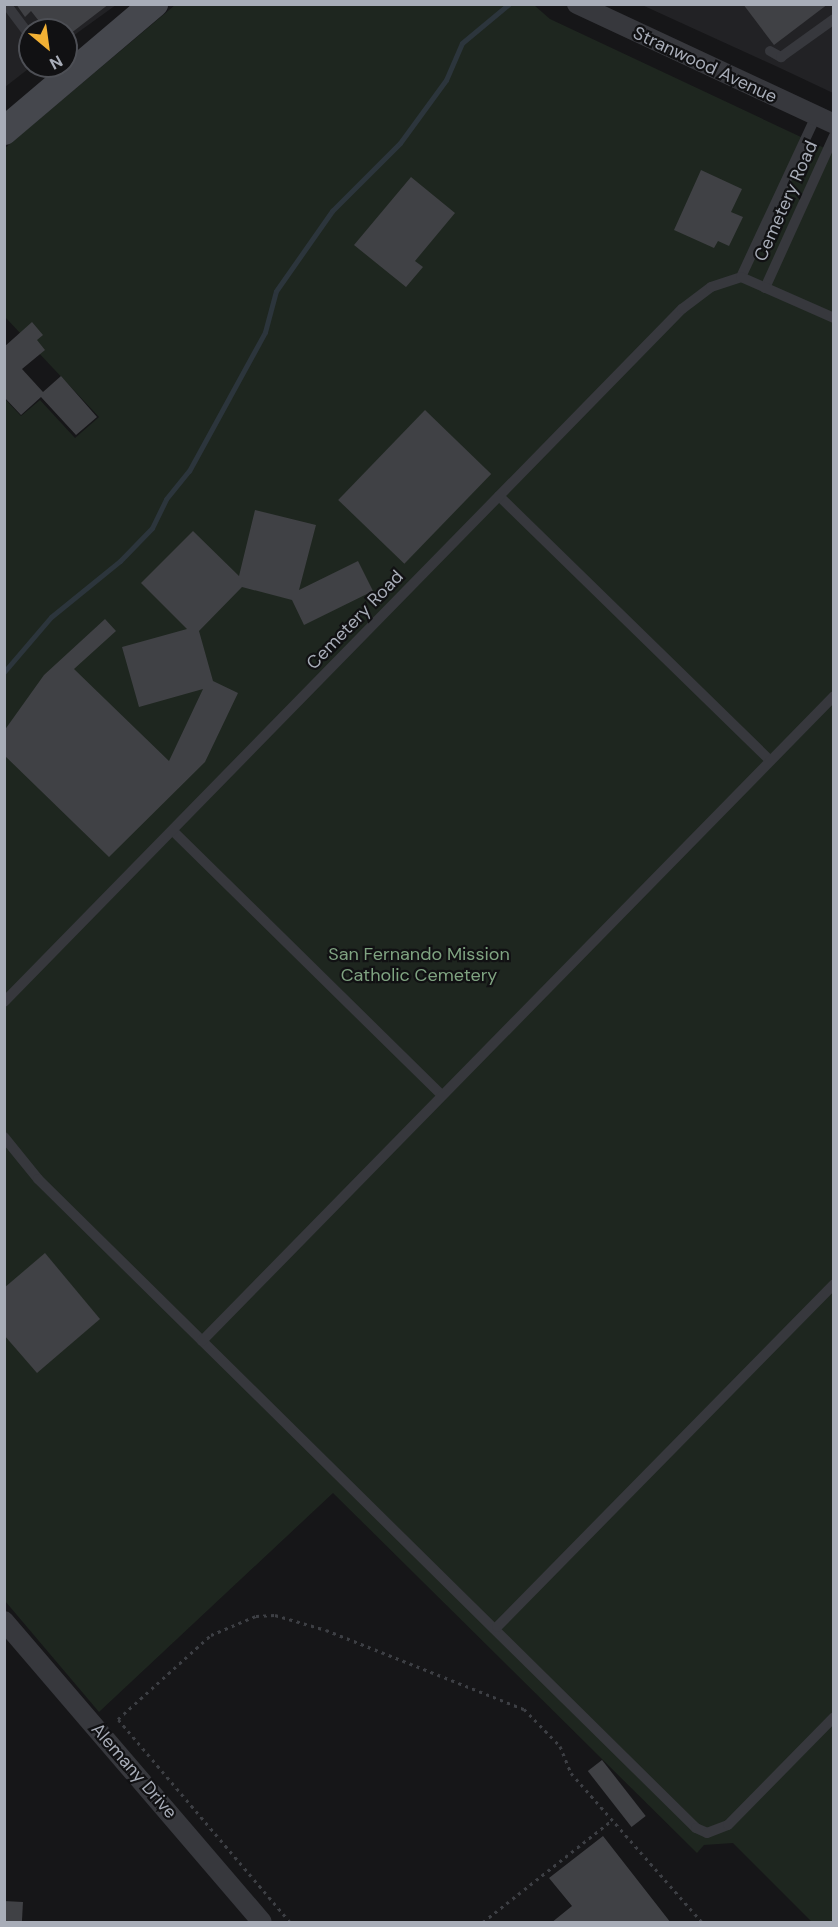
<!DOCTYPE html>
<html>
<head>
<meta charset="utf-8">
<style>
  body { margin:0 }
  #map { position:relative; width:838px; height:1927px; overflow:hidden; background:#161618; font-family:"DM Sans",sans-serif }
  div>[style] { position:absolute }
  .built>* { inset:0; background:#222225 }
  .green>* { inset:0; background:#1e261f }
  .stream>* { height:5px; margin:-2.5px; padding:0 2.5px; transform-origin:2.5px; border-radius:2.5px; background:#2c353c }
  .building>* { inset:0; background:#404145; transform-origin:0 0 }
  .path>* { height:3px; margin-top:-1.5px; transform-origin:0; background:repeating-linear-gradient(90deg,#3d3f44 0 3px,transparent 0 7.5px) }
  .lane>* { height:10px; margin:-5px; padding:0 5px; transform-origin:5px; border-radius:5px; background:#37383d }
  .street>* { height:20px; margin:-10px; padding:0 10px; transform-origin:10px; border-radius:10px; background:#37383d }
  .secondary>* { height:28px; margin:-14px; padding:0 14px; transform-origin:14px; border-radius:14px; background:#45474d }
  span { translate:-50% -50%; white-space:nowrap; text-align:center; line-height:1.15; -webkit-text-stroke:4.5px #111113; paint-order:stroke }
  .street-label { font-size:18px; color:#a8adb8 }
  .park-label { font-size:18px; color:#7fa381 }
  .frame { position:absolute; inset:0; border:6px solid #a8adb8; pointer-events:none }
  .north { position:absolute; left:18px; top:18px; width:60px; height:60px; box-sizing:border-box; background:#111113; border:2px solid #4d4f55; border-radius:50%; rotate:151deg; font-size:16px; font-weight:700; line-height:24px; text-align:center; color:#a8adb8 }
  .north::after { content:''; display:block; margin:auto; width:21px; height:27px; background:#f2b134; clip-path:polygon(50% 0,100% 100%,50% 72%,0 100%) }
</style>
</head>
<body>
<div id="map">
  <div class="built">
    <i style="clip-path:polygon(5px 5px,116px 5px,66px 41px,66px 30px,30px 30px,32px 66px,5px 87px)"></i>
    <i style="clip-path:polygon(642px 5px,833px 5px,833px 93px,780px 68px)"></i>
  </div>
  <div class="green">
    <i style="clip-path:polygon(175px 5px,534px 5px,550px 19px,833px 152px,833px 1922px,812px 1922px,733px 1843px,704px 1845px,697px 1853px,333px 1493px,99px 1712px,5px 1601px,4px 398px,21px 416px,40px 400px,75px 438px,99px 417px,5px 317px,5px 148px)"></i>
  </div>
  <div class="stream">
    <i style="left:4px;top:672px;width:72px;rotate:-49.5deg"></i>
    <i style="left:51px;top:617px;width:89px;rotate:-39.1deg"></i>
    <i style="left:120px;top:561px;width:46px;rotate:-45.9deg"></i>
    <i style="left:152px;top:528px;width:32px;rotate:-64deg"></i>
    <i style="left:166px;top:499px;width:36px;rotate:-51deg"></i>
    <i style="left:189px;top:471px;width:158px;rotate:-61.3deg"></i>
    <i style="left:265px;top:332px;width:42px;rotate:-75deg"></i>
    <i style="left:276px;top:291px;width:98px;rotate:-55deg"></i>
    <i style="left:332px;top:211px;width:96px;rotate:-45deg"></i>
    <i style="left:400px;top:143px;width:78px;rotate:-53.9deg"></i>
    <i style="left:446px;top:80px;width:40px;rotate:-66.6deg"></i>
    <i style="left:462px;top:43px;width:61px;rotate:-39.7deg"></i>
  </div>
  <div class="building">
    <i style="clip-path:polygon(16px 4px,109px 4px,66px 37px,66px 30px,46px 30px,31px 11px,25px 17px)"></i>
    <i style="clip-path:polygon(743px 4px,828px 4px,774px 45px)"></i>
    <i style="clip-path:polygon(701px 170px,742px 189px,731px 212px,743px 217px,729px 246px,718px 241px,714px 248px,674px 230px)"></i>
    <i style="clip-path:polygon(411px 177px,455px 213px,415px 261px,423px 267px,406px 287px,354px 245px)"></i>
    <i style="clip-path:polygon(32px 322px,43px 335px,37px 340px,45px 350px,22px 369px,43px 392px,61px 376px,97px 417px,76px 435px,41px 397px,21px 415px,4px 397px,4px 347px)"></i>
    <i style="left:425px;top:410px;width:92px;height:125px;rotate:44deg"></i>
    <i style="clip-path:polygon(255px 510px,316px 525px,299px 590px,358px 561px,373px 591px,304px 625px,292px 600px,242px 587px,199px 631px,213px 681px,238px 693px,205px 762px,109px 857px,4px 755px,4px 731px,44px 675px,105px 619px,116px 631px,74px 669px,169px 761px,203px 689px,139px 707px,122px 647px,187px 629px,141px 583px,193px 531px,239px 576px)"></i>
    <i style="clip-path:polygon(45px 1253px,100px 1319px,37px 1373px,4px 1335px,4px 1288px)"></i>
    <i style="left:602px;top:1760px;width:71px;height:18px;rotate:52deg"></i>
    <i style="clip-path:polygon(603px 1836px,671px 1923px,551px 1923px,572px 1906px,549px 1878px)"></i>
    <i style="left:4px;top:1901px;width:19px;height:22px;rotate:3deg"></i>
  </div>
  <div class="path">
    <i style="left:290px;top:1922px;width:266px;rotate:-130.3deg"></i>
    <i style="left:118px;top:1719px;width:125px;rotate:-42.1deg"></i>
    <i style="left:211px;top:1635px;width:49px;rotate:-22.9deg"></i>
    <i style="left:256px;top:1616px;width:19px;rotate:-3deg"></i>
    <i style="left:275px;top:1615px;width:53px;rotate:16.4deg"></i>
    <i style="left:326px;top:1630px;width:213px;rotate:21.8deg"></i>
    <i style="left:524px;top:1709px;width:52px;rotate:45.8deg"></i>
    <i style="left:560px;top:1746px;width:29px;rotate:68deg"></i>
    <i style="left:571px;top:1773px;width:198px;rotate:48.7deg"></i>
    <i style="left:483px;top:1922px;width:164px;rotate:-38.3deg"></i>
  </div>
  <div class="lane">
    <i style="left:6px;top:4px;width:40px;rotate:53deg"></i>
    <i style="left:770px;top:51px;width:13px;rotate:29deg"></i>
    <i style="left:781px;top:57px;width:65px;rotate:-35.6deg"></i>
    <i style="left:741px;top:277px;width:178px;rotate:-65deg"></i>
    <i style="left:765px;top:288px;width:167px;rotate:-65.6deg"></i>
    <i style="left:499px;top:496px;width:378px;rotate:44.3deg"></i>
    <i style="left:173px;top:831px;width:377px;rotate:44.5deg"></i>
    <i style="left:4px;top:1002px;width:970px;rotate:-45.63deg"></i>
    <i style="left:682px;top:309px;width:36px;rotate:-37deg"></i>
    <i style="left:711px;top:287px;width:32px;rotate:-18deg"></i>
    <i style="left:741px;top:277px;width:102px;rotate:23.8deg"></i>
    <i style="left:4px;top:1137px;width:54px;rotate:51deg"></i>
    <i style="left:38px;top:1179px;width:924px;rotate:44.61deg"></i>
    <i style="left:696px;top:1828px;width:12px;rotate:24deg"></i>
    <i style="left:707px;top:1833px;width:22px;rotate:-21deg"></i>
    <i style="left:728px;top:1825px;width:151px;rotate:-45.5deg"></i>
    <i style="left:202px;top:1341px;width:903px;rotate:-45.58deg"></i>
    <i style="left:497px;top:1627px;width:481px;rotate:-45.5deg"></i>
  </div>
  <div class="street">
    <i style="left:577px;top:4px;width:284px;rotate:25deg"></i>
    <i style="left:4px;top:1621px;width:396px;rotate:49.4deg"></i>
  </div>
  <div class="secondary">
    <i style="left:4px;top:131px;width:197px;rotate:-40.3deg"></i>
  </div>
  <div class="street-label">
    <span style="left:705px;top:65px;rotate:25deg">Stranwood Avenue</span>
    <span style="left:786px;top:201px;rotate:-66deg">Cemetery Road</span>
    <span style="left:355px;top:620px;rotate:-46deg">Cemetery Road</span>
    <span style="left:134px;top:1771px;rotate:49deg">Alemany Drive</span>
  </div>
  <div class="park-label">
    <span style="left:419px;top:965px">San Fernando Mission<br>Catholic Cemetery</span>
  </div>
  <div class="frame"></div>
  <div class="north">N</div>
</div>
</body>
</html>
